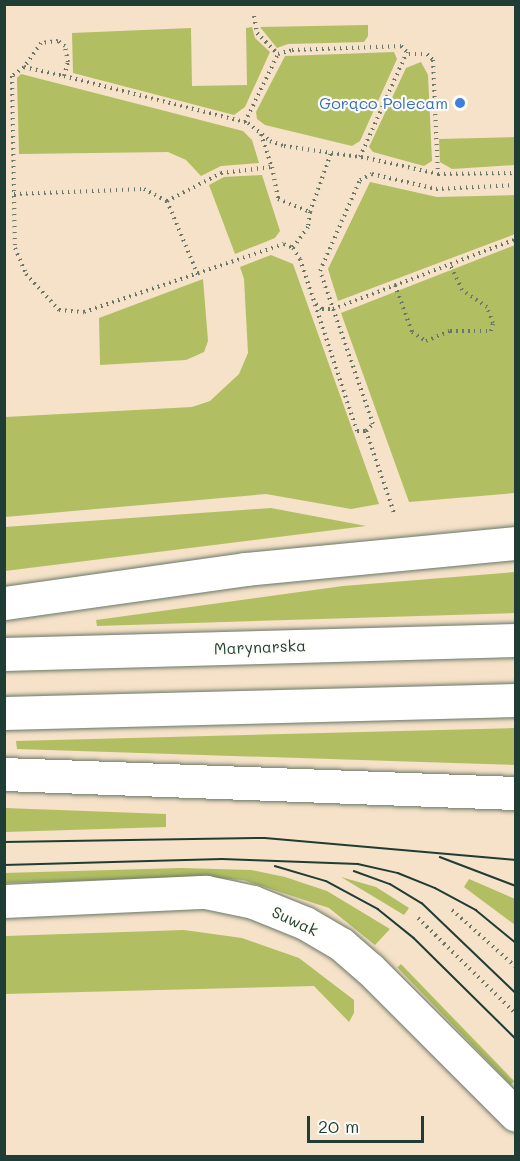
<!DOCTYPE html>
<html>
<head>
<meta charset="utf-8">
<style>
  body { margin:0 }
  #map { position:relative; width:520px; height:1161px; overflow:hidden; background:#f5e2c8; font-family:Mali,sans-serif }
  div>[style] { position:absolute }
  .green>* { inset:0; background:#b1bf62; transform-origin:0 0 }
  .path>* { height:4px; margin-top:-2px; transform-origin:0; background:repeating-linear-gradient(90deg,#6a7768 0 1.5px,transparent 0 6px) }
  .roads { filter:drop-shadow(0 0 2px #6a7768) drop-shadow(0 0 2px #6a7768) }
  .street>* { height:33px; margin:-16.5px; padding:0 16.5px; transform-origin:16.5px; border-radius:16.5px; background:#fff }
  .primary>* { height:33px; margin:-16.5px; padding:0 16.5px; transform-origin:16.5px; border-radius:16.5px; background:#fff }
  .tram>* { height:1.5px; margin:-0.75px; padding:0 0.75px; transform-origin:0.75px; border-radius:0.75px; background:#1f3d34 }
  .dots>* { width:16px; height:16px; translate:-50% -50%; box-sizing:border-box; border:3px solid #fdfcf7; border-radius:50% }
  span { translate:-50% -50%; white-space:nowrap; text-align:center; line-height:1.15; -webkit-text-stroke:4.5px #fdfcf7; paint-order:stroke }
  .shop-label { font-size:16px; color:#366cbe }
  .right { translate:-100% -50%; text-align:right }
  .street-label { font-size:16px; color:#1f3d34 }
  .frame { position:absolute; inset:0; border:6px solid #1f3d34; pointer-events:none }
  .scale { position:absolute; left:307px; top:1116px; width:117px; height:27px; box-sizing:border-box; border:3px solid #1f3d34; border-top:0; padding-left:8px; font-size:18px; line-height:21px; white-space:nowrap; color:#1f3d34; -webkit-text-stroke:4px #fdfcf7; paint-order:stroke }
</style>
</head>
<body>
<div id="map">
  <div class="green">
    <i style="clip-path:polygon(368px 25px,368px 36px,364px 42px,288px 44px,277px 48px,260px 27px)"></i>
    <i style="clip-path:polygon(252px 27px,255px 38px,270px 52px,245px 107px,234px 115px,73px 73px,72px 33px,191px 28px,192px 86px,247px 85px,246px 28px)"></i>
    <i style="clip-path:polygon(394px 52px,397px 59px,360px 141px,352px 146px,265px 125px,257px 119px,256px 112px,285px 56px)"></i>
    <i style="clip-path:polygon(421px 62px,428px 75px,432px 161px,424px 166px,373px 152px,369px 147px,406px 68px)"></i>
    <i style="clip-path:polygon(21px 74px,243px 131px,252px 140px,259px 163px,221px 166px,201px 176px,186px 160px,168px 152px,19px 154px,17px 78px)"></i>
    <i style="clip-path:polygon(515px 137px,515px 165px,452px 169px,440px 162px,439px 139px)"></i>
    <i style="clip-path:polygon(262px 175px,280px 231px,275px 238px,235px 254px,209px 185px,224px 177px)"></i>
    <i style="clip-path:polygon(370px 182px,437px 197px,515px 195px,515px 234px,338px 301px,328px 269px)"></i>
    <i style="clip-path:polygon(515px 245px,515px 493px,409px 502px,341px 313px)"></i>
    <i style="clip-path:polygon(271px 255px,293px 264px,379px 504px,351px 509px,266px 494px,5px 517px,5px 417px,192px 407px,210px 401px,239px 374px,248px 353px,244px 279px,240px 267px)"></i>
    <i style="clip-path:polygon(203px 279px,208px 341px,204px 352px,186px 360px,100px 365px,99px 318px)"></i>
    <i style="clip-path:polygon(271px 508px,366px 526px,5px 571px,5px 527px)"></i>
    <i style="clip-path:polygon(515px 572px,515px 613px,97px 626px,96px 620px,343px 586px)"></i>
    <i style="clip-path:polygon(515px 728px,515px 765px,17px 749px,16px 741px)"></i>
    <i style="clip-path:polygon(5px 808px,166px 814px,166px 827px,5px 832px)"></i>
    <i style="clip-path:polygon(181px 868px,251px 870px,285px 877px,327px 891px,390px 929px,375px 945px,329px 908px,243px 880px,201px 877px,5px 883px,4px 873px)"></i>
    <i style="clip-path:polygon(341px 877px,376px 887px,409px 908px,404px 915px)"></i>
    <i style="clip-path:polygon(469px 879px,515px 899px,515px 925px,464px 887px)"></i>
    <i style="clip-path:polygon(184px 930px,242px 938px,299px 958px,354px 1000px,354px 1013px,349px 1022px,314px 986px,5px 994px,5px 936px)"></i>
    <i style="left:401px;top:964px;width:163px;height:5px;rotate:46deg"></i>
  </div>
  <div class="path">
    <i style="left:254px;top:16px;width:17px;rotate:80deg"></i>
    <i style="left:257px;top:33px;width:30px;rotate:45deg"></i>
    <i style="left:24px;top:67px;width:41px;rotate:12.7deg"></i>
    <i style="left:64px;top:76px;width:15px;rotate:-74deg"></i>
    <i style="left:68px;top:62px;width:16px;rotate:-101deg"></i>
    <i style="left:65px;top:46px;width:9px;rotate:-144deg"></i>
    <i style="left:58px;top:41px;width:17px;rotate:173deg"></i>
    <i style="left:41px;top:43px;width:29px;rotate:125deg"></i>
    <i style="left:24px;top:67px;width:15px;rotate:143deg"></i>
    <i style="left:12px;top:76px;width:172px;rotate:89deg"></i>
    <i style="left:15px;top:248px;width:28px;rotate:67deg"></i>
    <i style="left:26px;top:274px;width:49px;rotate:47.5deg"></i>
    <i style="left:59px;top:310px;width:25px;rotate:5deg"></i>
    <i style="left:84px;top:312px;width:211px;rotate:-18.8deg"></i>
    <i style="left:284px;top:244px;width:10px;rotate:24deg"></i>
    <i style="left:293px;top:248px;width:13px;rotate:58deg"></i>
    <i style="left:300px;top:259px;width:181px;rotate:71.7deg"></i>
    <i style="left:357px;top:431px;width:9px"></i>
    <i style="left:366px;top:431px;width:87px;rotate:71.1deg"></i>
    <i style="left:64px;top:76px;width:190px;rotate:14.3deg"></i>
    <i style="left:248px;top:123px;width:28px;rotate:39deg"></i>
    <i style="left:270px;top:141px;width:15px;rotate:20deg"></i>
    <i style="left:284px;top:146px;width:84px;rotate:8.2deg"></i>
    <i style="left:367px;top:158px;width:73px;rotate:12.7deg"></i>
    <i style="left:438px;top:174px;width:78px;rotate:-0.7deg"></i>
    <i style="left:245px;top:122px;width:76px;rotate:-64.1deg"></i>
    <i style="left:278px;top:54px;width:15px;rotate:-16deg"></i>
    <i style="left:292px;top:50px;width:109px;rotate:-2.1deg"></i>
    <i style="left:401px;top:46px;width:11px;rotate:45deg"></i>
    <i style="left:409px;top:54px;width:18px"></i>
    <i style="left:427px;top:54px;width:8px;rotate:45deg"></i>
    <i style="left:433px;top:60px;width:114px;rotate:87.5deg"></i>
    <i style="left:261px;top:134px;width:35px;rotate:72deg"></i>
    <i style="left:360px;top:157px;width:115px;rotate:-65.9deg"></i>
    <i style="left:14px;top:194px;width:130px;rotate:-2.2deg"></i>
    <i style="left:144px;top:189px;width:26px;rotate:28deg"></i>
    <i style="left:167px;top:201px;width:61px;rotate:-27.4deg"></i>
    <i style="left:221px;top:173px;width:51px;rotate:-6.7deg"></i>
    <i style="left:272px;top:167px;width:33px;rotate:79deg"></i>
    <i style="left:278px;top:199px;width:35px;rotate:22deg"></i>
    <i style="left:310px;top:212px;width:15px;rotate:98deg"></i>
    <i style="left:308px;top:227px;width:26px;rotate:126deg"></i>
    <i style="left:167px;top:201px;width:80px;rotate:67.3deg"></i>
    <i style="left:310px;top:212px;width:63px;rotate:-70.4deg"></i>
    <i style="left:395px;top:285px;width:50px;rotate:70.1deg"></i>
    <i style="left:412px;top:332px;width:17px;rotate:33deg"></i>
    <i style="left:426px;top:341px;width:26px;rotate:-23deg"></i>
    <i style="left:450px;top:331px;width:41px"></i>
    <i style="left:491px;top:331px;width:8px;rotate:-76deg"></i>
    <i style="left:493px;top:323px;width:17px;rotate:-111deg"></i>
    <i style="left:487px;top:307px;width:30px;rotate:-146deg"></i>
    <i style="left:462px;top:290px;width:29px;rotate:-115deg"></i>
    <i style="left:316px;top:304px;width:8px;rotate:40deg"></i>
    <i style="left:322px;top:309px;width:11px"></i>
    <i style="left:333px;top:309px;width:196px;rotate:-20.9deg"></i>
    <i style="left:366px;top:431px;width:10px;rotate:-45deg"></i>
    <i style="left:373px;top:424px;width:162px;rotate:-109.1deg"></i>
    <i style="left:320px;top:271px;width:99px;rotate:-66.3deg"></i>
    <i style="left:360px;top:180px;width:13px;rotate:-27deg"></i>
    <i style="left:372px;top:174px;width:66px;rotate:13.2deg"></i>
    <i style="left:436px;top:189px;width:80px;rotate:-2.9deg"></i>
    <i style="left:452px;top:910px;width:86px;rotate:41.7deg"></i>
    <i style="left:418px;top:918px;width:137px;rotate:44.4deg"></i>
  </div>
  <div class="roads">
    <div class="street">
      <i style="left:4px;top:901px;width:202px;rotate:-2.6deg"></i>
      <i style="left:206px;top:892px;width:48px;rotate:12deg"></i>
      <i style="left:253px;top:902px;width:56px;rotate:22deg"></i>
      <i style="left:305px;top:923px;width:42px;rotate:30.3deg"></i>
      <i style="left:341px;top:944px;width:38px;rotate:41deg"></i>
      <i style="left:370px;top:969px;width:206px;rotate:45deg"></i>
    </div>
    <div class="primary">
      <i style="left:4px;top:603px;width:243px;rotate:-8deg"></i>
      <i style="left:245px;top:569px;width:272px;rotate:-5.5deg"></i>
      <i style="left:4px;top:654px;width:512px;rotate:-1.57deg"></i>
      <i style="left:4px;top:713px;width:512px;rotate:-1.45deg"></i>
      <i style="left:4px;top:774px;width:512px;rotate:2.13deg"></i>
    </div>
  </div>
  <div class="tram">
    <i style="left:4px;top:842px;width:261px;rotate:-0.9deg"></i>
    <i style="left:265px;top:838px;width:252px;rotate:5deg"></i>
    <i style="left:440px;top:857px;width:81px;rotate:20.9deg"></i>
    <i style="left:4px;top:865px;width:218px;rotate:-1.6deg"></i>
    <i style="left:222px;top:859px;width:136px;rotate:2.1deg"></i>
    <i style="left:358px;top:864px;width:41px;rotate:12.7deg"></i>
    <i style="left:398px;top:873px;width:40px;rotate:22deg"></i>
    <i style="left:435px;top:888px;width:47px;rotate:28.2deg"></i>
    <i style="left:476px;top:910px;width:52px;rotate:39.5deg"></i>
    <i style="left:275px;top:866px;width:53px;rotate:16.4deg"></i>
    <i style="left:326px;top:881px;width:59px;rotate:28.3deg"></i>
    <i style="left:378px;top:909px;width:46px;rotate:38.9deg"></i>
    <i style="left:414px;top:938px;width:144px;rotate:44.7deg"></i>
    <i style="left:354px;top:871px;width:38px;rotate:20deg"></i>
    <i style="left:390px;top:884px;width:37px;rotate:31deg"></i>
    <i style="left:422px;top:903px;width:130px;rotate:43.8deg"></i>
  </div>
  <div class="dots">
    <i style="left:460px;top:103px;background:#3f7fe0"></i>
  </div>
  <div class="shop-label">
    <span class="right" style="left:448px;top:103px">Gorąco Polecam</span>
  </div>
  <div class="street-label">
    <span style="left:260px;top:647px;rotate:-2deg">Marynarska</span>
    <span style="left:295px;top:921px;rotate:25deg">Suwak</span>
  </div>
  <div class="frame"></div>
  <div class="scale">20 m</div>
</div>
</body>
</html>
